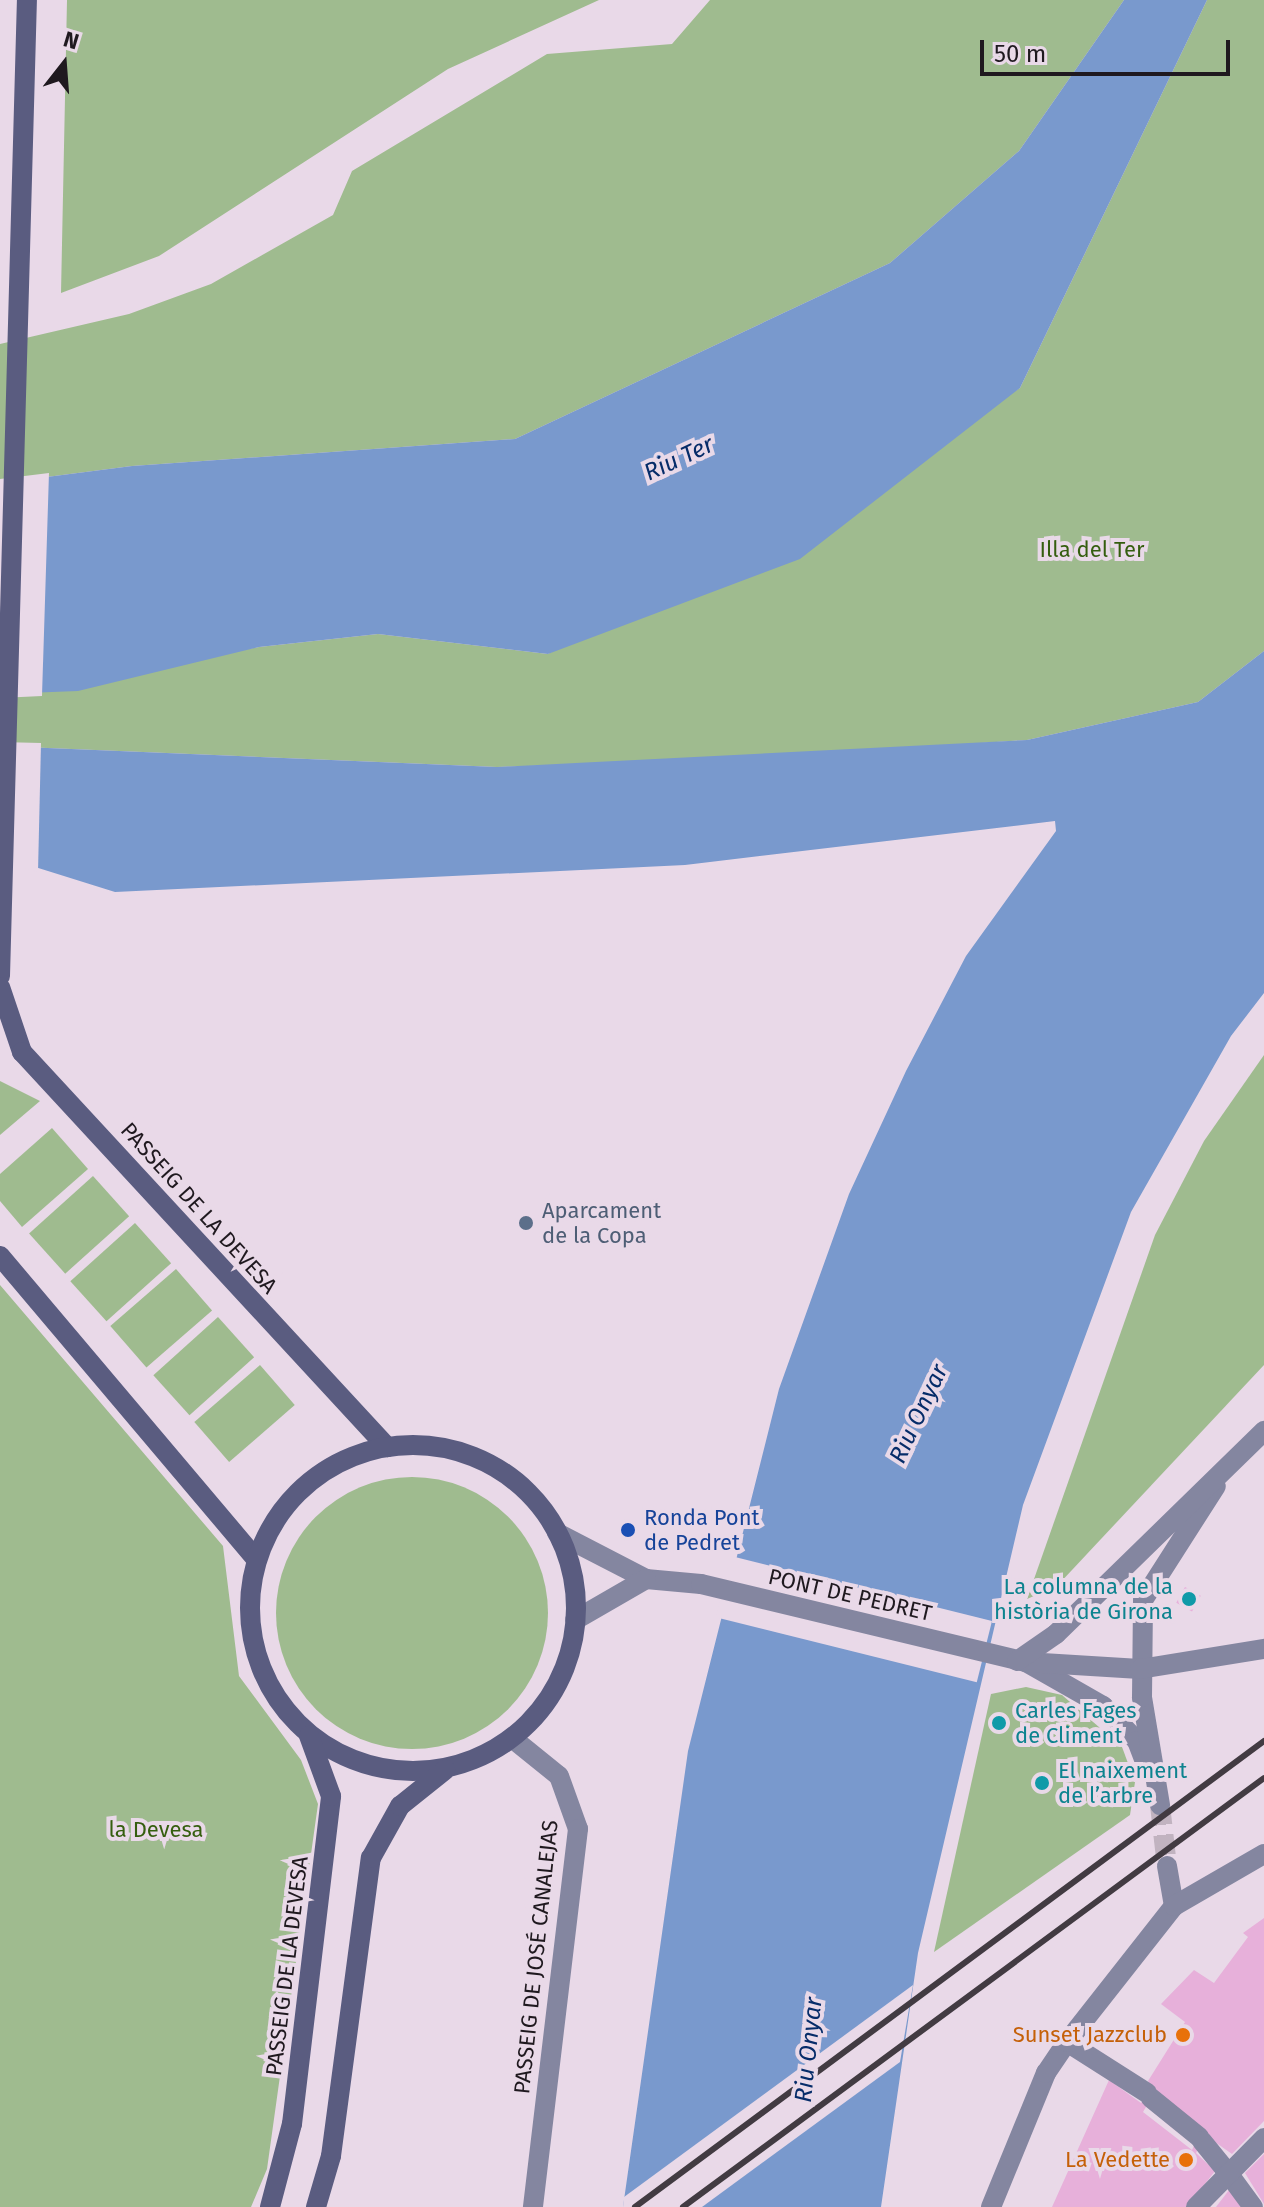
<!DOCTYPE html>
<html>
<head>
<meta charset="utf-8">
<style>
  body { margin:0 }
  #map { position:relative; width:1264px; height:2207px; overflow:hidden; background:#e9d9e8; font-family:"Fira Sans",sans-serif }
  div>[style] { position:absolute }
  .green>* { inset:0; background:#9fbb8f; transform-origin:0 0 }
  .round { border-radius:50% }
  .water>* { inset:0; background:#7999cd }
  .pier>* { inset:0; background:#e9d9e8; transform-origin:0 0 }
  .building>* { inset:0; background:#e7b0da; transform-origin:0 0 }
  .minor-tunnel>* { height:20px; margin-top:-10px; transform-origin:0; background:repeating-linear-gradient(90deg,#c1b3c0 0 20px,transparent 0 30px) }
  .pedestrian>* { height:20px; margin:-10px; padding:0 10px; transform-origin:10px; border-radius:10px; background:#8486a0 }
  .minor>* { height:20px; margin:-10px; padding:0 10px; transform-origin:10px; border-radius:10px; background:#8486a0 }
  .tertiary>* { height:20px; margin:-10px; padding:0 10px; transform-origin:10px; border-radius:10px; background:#8486a0 }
  .secondary>* { height:20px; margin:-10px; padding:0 10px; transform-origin:10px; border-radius:10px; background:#5a5c80 }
  .secondary>.ring { margin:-10px; padding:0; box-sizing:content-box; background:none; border:20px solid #5a5c80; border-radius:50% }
  .rail>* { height:6px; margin:-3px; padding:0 3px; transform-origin:3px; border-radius:3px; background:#423b42 }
  .dots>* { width:22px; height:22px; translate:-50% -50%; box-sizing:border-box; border:4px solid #e9d9e8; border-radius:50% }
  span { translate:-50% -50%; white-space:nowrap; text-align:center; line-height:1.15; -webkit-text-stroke:8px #e9d9e8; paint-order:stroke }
  .park-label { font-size:22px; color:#355e0f }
  .street-label { font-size:22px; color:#1f191f }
  .service-label { font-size:22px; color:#4e5e75 }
  .left { translate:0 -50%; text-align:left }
  .transit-label { font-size:22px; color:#164399 }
  .culture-label { font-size:22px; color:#0d838f }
  .right { translate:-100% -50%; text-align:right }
  .food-label { font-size:22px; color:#c56008 }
  .water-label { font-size:24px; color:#062c69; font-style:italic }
  .north { position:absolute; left:24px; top:24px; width:80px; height:80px; -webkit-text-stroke:6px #e9d9e8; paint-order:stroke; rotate:17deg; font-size:22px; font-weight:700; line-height:32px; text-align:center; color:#1f191f }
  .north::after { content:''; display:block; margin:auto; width:28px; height:36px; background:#1f191f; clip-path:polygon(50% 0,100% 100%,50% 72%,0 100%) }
  .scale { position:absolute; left:980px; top:40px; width:250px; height:36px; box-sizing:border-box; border:4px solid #1f191f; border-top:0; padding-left:10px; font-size:24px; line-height:28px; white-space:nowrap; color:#1f191f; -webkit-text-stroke:6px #e9d9e8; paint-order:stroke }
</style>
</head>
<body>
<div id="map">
  <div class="green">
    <i style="clip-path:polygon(67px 0,599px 0,448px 69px,159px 256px,61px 293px)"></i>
    <i style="clip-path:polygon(710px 0,1124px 0,1019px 151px,890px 263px,515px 439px,132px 466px,0 483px,0 344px,129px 314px,211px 284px,333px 215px,352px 171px,547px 54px,672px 44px)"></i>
    <i style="clip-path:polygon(1207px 0,1264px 0,1264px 651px,1198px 702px,1027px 740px,763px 758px,497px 767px,0 746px,0 694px,259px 647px,378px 634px,548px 654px,1020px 388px)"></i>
    <i style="clip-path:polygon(1264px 1055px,1264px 1365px,1057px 1586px,1027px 1599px,1155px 1235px,1204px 1141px)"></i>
    <i style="clip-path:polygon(0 1081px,40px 1101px,0 1135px)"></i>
    <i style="clip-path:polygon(52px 1128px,88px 1169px,22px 1227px,0 1201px,0 1174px)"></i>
    <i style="left:93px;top:1176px;width:54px;height:86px;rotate:48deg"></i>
    <i style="left:135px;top:1223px;width:54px;height:87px;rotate:48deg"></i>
    <i style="left:176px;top:1269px;width:55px;height:87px;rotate:49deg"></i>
    <i style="clip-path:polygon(0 1285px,223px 1546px,239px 1676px,301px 1760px,318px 1804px,267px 2169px,251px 2207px,0 2207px)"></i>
    <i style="left:218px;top:1317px;width:54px;height:87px;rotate:48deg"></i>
    <i style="left:260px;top:1365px;width:53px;height:87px;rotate:49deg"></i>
    <i class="round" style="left:276px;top:1477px;width:272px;height:272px"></i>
    <i style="clip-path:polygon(1026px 1687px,1062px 1695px,1122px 1747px,1135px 1782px,1130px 1815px,934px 1952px,991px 1694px)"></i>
  </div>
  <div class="water">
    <i style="clip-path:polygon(1124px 0,1207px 0,1020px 388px,800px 559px,548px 654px,378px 634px,259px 647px,78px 691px,0 694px,0 483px,132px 466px,515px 439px,890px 263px,1019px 151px)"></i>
    <i style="clip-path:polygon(1264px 651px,1264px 993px,1231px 1036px,1131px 1212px,1023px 1505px,918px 1953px,881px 2207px,623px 2207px,688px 1751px,779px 1389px,849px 1194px,906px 1071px,966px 956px,1056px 831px,1055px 821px,685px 865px,115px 892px,0 856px,0 746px,497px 767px,1027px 740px,1198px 702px)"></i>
  </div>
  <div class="pier">
    <i style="clip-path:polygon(49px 473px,42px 696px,0 698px,0 479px)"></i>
    <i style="clip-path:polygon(0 742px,41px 743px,38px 872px,0 861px)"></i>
    <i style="left:731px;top:1556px;width:269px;height:63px;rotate:14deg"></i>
    <i style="clip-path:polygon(913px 1985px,900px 2062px,702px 2207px,623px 2207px,624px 2197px)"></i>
  </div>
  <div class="building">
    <i style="left:1185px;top:1587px;width:18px;height:18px;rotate:29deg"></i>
    <i style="clip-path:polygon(evenodd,1264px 1918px,1264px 2121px,1232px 2154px,1205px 2135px,1196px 2153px,1215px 2171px,1187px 2207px,1052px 2207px,1109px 2080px,1141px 2103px,1151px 2086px,1148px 2081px,1185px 2022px,1161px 2004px,1194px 1970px,1214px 1983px,1248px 1937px,1243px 1933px,1264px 1918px,1156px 2090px,1201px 2131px,1192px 2150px,1143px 2112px,1156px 2090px)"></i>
    <i style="clip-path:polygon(1264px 2154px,1264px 2204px,1245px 2173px)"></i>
    <i style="clip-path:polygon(1229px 2190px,1241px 2207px,1216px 2207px)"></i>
  </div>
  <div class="minor-tunnel">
    <i style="left:1160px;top:1805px;width:61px;rotate:83.5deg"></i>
  </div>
  <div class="pedestrian">
    <i style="left:1067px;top:2042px;width:95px;rotate:32.5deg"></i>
    <i style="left:1151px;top:2098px;width:62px;rotate:39.1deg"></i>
    <i style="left:1202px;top:2141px;width:41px;rotate:50.9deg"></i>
  </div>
  <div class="minor">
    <i style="left:1026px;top:1662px;width:89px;rotate:29.7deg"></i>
    <i style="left:1103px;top:1706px;width:49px;rotate:45.8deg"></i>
    <i style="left:1137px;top:1741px;width:28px;rotate:69deg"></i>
    <i style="left:512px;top:1738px;width:60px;rotate:39deg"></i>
    <i style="left:559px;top:1776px;width:56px;rotate:70.3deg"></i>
    <i style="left:578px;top:1829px;width:381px;rotate:96.8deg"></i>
    <i style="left:1160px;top:1805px;width:109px;rotate:-99.5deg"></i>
    <i style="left:1142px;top:1697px;width:97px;rotate:-89.4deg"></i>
    <i style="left:1143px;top:1600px;width:135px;rotate:-57.4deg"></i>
    <i style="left:1167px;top:1866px;width:41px;rotate:80.1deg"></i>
    <i style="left:1228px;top:2173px;width:42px;rotate:53.7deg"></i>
    <i style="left:991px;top:2207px;width:145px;rotate:-67.7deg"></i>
    <i style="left:1046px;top:2073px;width:37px;rotate:-56deg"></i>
    <i style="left:1067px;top:2042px;width:173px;rotate:-51.8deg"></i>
    <i style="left:1174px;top:1906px;width:104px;rotate:-30deg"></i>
    <i style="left:1196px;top:2207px;width:97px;rotate:-45.4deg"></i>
  </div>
  <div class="tertiary">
    <i style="left:557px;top:1533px;width:100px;rotate:27.3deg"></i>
    <i style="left:646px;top:1579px;width:55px;rotate:5.2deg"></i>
    <i style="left:701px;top:1584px;width:334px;rotate:13.5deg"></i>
    <i style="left:1026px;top:1662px;width:114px;rotate:3.5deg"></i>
    <i style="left:1140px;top:1669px;width:126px;rotate:-9.2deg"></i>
    <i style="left:575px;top:1620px;width:82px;rotate:-30deg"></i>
    <i style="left:1017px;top:1661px;width:47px;rotate:-34.7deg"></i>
    <i style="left:1056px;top:1634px;width:291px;rotate:-44.3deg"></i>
  </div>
  <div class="secondary">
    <i style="left:0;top:976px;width:976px;rotate:-88.42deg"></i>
    <i style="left:0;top:987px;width:69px;rotate:71.3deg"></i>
    <i style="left:22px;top:1052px;width:538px;rotate:47.26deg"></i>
    <i style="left:0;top:1256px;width:398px;rotate:49.8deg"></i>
    <i class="ring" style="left:250px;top:1445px;width:306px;height:306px"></i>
    <i style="left:270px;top:2207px;width:86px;rotate:-75.2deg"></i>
    <i style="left:292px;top:2124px;width:330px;rotate:-83.2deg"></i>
    <i style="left:331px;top:1796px;width:64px;rotate:-110.1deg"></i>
    <i style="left:316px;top:2207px;width:53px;rotate:-73.6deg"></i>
    <i style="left:331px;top:2156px;width:301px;rotate:-82.4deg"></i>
    <i style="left:371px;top:1858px;width:60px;rotate:-60.9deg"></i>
    <i style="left:400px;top:1806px;width:58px;rotate:-38.7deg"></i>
  </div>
  <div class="rail">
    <i style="left:635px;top:2207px;width:783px;rotate:-36.53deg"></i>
    <i style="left:683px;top:2207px;width:722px;rotate:-36.44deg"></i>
  </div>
  <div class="dots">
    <i style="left:526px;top:1223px;background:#5c6f8a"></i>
    <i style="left:628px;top:1530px;background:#1a4fb4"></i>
    <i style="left:1189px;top:1599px;background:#0f9aa8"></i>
    <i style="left:999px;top:1723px;background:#0f9aa8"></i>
    <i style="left:1042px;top:1783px;background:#0f9aa8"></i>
    <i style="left:1183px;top:2035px;background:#e8710a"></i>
    <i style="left:1186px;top:2160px;background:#e8710a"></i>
  </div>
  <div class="park-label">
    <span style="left:1092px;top:550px">Illa del Ter</span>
    <span style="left:156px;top:1830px">la Devesa</span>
  </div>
  <div class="street-label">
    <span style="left:199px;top:1208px;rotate:48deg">PASSEIG DE LA DEVESA</span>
    <span style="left:850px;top:1595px;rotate:13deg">PONT DE PEDRET</span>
    <span style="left:536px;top:1957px;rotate:-84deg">PASSEIG DE JOSÉ CANALEJAS</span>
    <span style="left:287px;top:1966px;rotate:-83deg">PASSEIG DE LA DEVESA</span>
  </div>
  <div class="service-label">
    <span class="left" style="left:542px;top:1223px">Aparcament<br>de la Copa</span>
  </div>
  <div class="transit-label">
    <span class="left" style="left:644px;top:1530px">Ronda Pont<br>de Pedret</span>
  </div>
  <div class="culture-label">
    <span class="right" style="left:1173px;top:1599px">La columna de la<br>història de Girona</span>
    <span class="left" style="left:1015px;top:1723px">Carles Fages<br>de Climent</span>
    <span class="left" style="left:1058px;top:1783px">El naixement<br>de l’arbre</span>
  </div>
  <div class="food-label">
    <span class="right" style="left:1167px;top:2035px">Sunset Jazzclub</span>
    <span class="right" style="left:1170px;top:2160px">La Vedette</span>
  </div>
  <div class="water-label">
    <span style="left:679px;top:459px;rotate:-25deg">Riu Ter</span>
    <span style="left:919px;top:1414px;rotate:-65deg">Riu Onyar</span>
    <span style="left:809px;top:2050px;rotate:-84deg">Riu Onyar</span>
  </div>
  <div class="north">N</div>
  <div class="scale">50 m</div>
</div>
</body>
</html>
